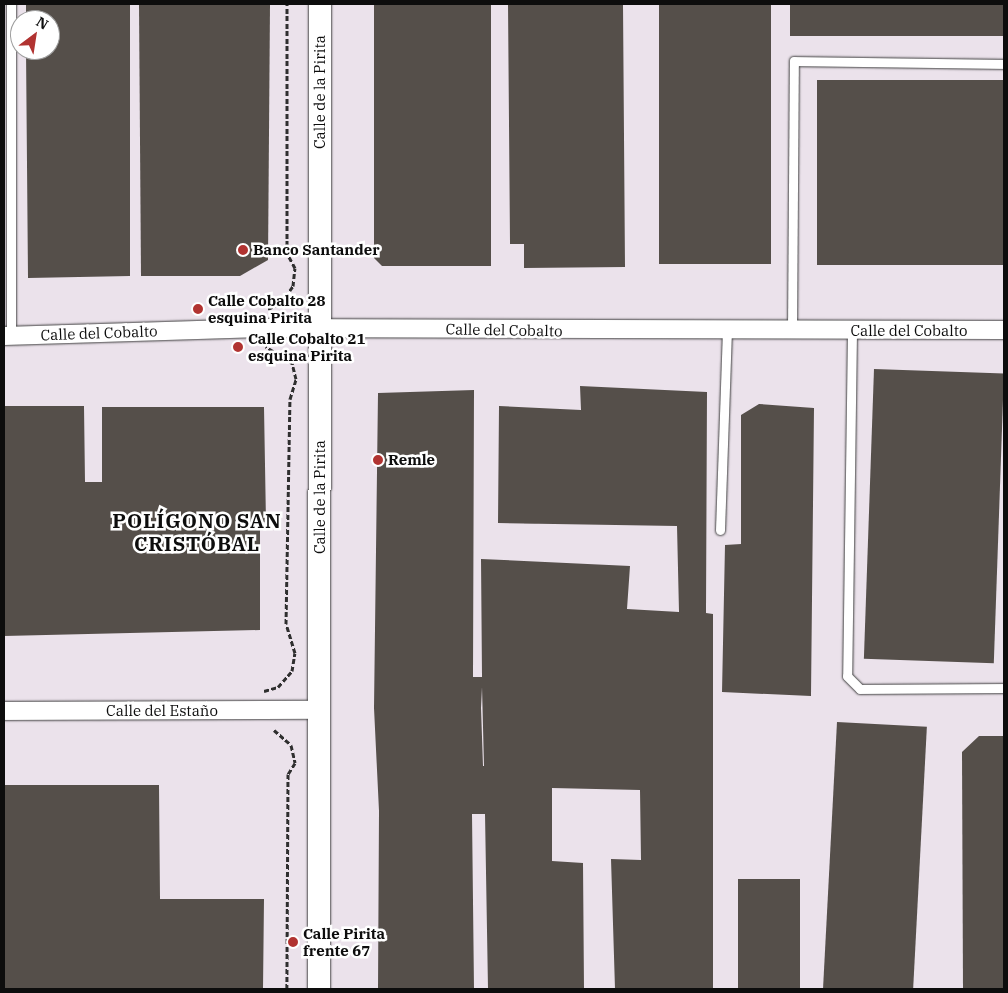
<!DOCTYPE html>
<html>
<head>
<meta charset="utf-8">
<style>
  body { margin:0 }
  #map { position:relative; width:1008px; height:993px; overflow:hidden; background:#fefcee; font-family:"IBM Plex Serif",serif }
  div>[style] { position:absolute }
  .industrial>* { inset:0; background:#ebe2eb }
  .building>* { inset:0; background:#554f4a; transform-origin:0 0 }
  .path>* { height:3px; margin-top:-1.5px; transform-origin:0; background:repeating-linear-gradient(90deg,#2f2f2f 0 5px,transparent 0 7.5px) }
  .roads { filter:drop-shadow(0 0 1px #404040) drop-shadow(0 0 1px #404040) }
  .service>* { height:9px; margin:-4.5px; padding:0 4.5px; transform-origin:4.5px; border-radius:4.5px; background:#fff }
  .minor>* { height:18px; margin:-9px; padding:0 9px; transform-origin:9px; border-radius:9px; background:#fff }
  .tertiary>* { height:22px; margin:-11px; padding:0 11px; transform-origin:11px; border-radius:11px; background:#fff }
  .dots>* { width:14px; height:14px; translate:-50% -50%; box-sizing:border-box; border:2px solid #fff; border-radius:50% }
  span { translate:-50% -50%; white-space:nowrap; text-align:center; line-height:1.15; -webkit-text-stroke:5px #fff; paint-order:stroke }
  .street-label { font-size:15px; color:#0d0d0d }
  .poi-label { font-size:15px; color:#0d0d0d; font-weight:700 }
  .left { translate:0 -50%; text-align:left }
  .district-label { font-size:20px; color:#0d0d0d; font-weight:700; letter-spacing:1px }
  .frame { position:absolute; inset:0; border:5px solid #0d0d0d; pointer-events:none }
  .north { position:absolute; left:10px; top:10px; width:50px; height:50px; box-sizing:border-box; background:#fff; border:1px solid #9e9e9e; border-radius:50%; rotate:31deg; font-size:14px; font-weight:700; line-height:20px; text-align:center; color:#0d0d0d }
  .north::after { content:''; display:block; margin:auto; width:18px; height:22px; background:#b13331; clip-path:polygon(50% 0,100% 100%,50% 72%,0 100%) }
</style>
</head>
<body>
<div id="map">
  <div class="industrial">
    <i style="clip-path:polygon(evenodd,4px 4px,1004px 4px,1004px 989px,4px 989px,4px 4px,20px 20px,50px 20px,50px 50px,20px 50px,20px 20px)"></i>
  </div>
  <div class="building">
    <i style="clip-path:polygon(26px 4px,130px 4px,130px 276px,28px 278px,26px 50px,50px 50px,50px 20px,26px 20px)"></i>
    <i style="clip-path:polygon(139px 4px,270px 4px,268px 260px,240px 276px,141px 276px)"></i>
    <i style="clip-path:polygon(374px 4px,491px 4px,491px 266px,382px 266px,374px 258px)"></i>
    <i style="clip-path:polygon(508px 4px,623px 4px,625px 267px,524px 268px,524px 244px,510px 244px)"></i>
    <i style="left:659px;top:4px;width:112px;height:260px"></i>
    <i style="left:790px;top:4px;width:214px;height:32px"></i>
    <i style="left:817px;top:80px;width:187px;height:185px"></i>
    <i style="left:874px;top:369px;width:130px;height:290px;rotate:2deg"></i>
    <i style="clip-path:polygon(evenodd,580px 386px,707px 392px,706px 613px,713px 614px,713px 989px,615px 989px,611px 859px,641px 860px,640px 790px,552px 788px,552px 861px,583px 863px,584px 989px,488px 989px,485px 814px,472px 814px,474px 989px,378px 989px,379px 811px,374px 708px,378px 393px,474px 390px,473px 677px,482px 677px,481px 559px,630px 566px,627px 609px,679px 612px,677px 526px,498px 523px,499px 406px,581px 410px,580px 386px,482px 687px,484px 766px,483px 766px,481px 708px,482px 687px)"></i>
    <i style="clip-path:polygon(759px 404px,814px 408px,811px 696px,722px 692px,725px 545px,741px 544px,741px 415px)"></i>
    <i style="clip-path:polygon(4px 406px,84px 406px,85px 482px,102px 482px,102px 407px,264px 407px,266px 522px,260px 523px,260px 630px,4px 636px)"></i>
    <i style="left:837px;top:722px;width:90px;height:267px;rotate:3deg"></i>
    <i style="clip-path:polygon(979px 736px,1004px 736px,1004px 989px,963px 989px,962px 752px)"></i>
    <i style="clip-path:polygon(4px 785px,159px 785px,160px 899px,264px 899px,263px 989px,4px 989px)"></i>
    <i style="left:800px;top:879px;width:110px;height:62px;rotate:90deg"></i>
  </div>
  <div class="path">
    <i style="left:268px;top:309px;width:14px;rotate:-25deg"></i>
    <i style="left:281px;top:303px;width:21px;rotate:-55deg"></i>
    <i style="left:293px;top:286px;width:18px;rotate:-84deg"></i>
    <i style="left:295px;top:268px;width:17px;rotate:-118deg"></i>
    <i style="left:287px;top:253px;width:249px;rotate:-90deg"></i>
    <i style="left:264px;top:691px;width:15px;rotate:-16deg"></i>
    <i style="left:278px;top:687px;width:21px;rotate:-49deg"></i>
    <i style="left:292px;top:671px;width:18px;rotate:-81deg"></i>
    <i style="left:295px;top:653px;width:30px;rotate:-107deg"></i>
    <i style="left:286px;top:624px;width:225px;rotate:-89deg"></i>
    <i style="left:290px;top:399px;width:21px;rotate:-73deg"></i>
    <i style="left:296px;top:379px;width:16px;rotate:-104deg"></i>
    <i style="left:292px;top:363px;width:31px;rotate:-148deg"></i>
    <i style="left:274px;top:730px;width:23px;rotate:41deg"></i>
    <i style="left:291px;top:745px;width:18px;rotate:77deg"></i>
    <i style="left:295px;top:763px;width:13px;rotate:122deg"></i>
    <i style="left:288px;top:774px;width:215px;rotate:90.3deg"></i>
  </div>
  <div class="roads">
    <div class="service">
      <i style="left:11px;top:4px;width:332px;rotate:90deg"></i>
      <i style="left:792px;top:331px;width:270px;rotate:-89.6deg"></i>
      <i style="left:794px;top:61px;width:210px;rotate:0.8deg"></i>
      <i style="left:852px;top:331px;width:345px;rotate:90.8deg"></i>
      <i style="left:847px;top:676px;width:18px;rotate:45deg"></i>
      <i style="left:860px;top:689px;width:144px;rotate:-0.4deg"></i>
      <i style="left:720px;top:530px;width:198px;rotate:-88deg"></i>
    </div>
    <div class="minor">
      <i style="left:4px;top:336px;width:258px;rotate:-1.8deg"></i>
      <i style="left:262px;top:328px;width:742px;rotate:0.15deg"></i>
      <i style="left:4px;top:711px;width:315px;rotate:-0.2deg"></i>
    </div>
    <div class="tertiary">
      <i style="left:319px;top:989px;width:985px;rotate:-89.94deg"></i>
    </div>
  </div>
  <div class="dots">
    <i style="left:243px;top:250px;background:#b13331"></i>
    <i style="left:198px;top:309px;background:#b13331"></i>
    <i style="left:238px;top:347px;background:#b13331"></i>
    <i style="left:378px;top:460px;background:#b13331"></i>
    <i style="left:293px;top:942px;background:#b13331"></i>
  </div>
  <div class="street-label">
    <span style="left:320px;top:92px;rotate:-90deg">Calle de la Pirita</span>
    <span style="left:504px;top:330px;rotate:1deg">Calle del Cobalto</span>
    <span style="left:909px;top:331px">Calle del Cobalto</span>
    <span style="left:99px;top:333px;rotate:-2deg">Calle del Cobalto</span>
    <span style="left:320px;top:497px;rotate:-90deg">Calle de la Pirita</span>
    <span style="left:162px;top:711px">Calle del Estaño</span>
  </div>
  <div class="poi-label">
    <span class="left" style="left:253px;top:250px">Banco Santander</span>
    <span class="left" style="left:208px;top:309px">Calle Cobalto 28<br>esquina Pirita</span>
    <span class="left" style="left:248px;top:347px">Calle Cobalto 21<br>esquina Pirita</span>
    <span class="left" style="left:388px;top:460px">Remle</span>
    <span class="left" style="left:303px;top:942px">Calle Pirita<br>frente 67</span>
  </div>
  <div class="district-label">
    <span style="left:197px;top:532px">POLÍGONO SAN<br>CRISTÓBAL</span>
  </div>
  <div class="frame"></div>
  <div class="north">N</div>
</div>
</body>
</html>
